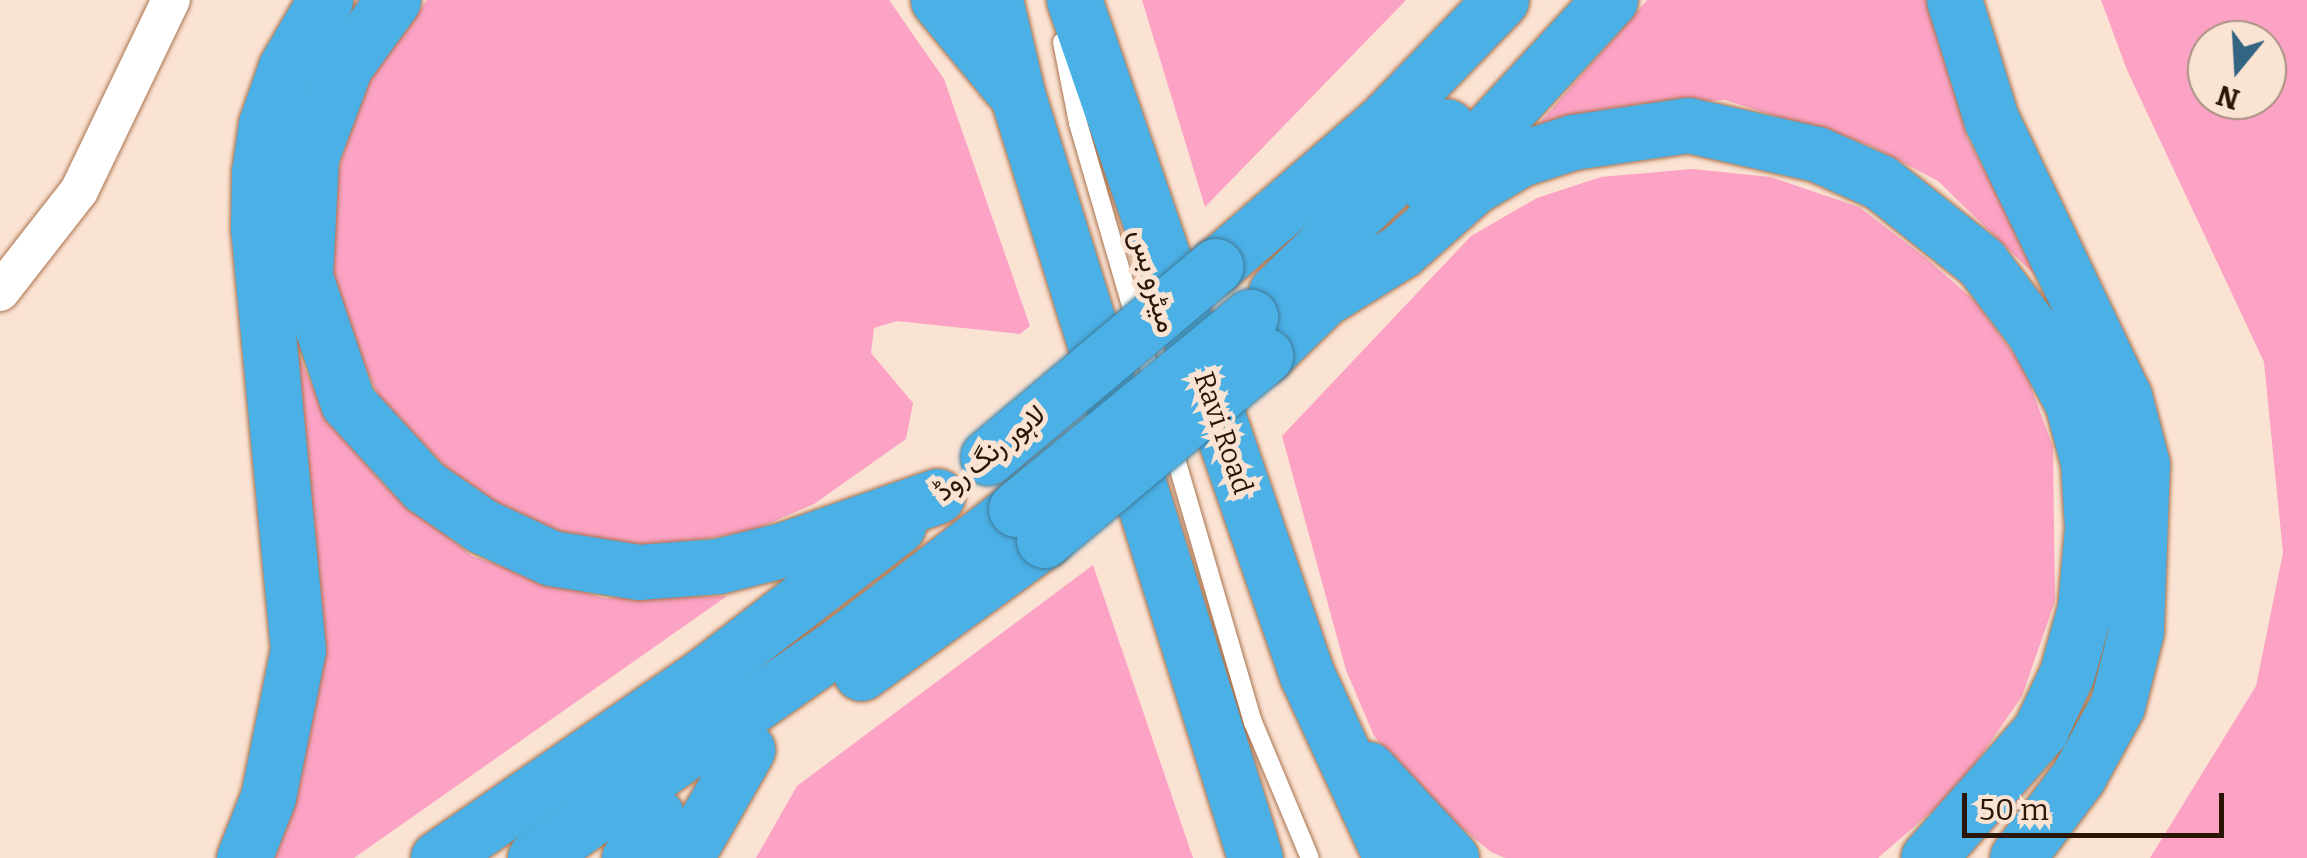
<!DOCTYPE html>
<html>
<head>
<meta charset="utf-8">
<style>
  body { margin:0 }
  #map { position:relative; width:2307px; height:858px; overflow:hidden; background:#fbe3d3; font-family:Bitter,Vazirmatn,serif }
  div>[style] { position:absolute }
  .green>* { inset:0; background:#fca2c4 }
  .roads { filter:drop-shadow(0 0 2px #a9734d) drop-shadow(0 0 2px #a9734d) }
  .lane>* { height:18px; margin:-9px; padding:0 9px; transform-origin:9px; border-radius:9px; background:#fff }
  .street>* { height:38px; margin:-19px; padding:0 19px; transform-origin:19px; border-radius:19px; background:#fff }
  .highway>* { height:55px; margin:-27.5px; padding:0 27.5px; transform-origin:27.5px; border-radius:27.5px; background:#4bb0e6 }
  .bridges { filter:drop-shadow(0 0 2px #3f7a98) drop-shadow(0 0 2px #3f7a98) }
  .highway-bridge>* { height:55px; margin:-27.5px; padding:0 27.5px; transform-origin:27.5px; border-radius:27.5px; background:#4bb0e6 }
  span { translate:-50% -50%; white-space:nowrap; text-align:center; line-height:1.15; -webkit-text-stroke:10px #fbe3d3; paint-order:stroke }
  .street-label { font-size:28px; color:#2a1506 }
  .north { position:absolute; left:2187px; top:20px; width:100px; height:100px; box-sizing:border-box; background:#fbe3d3; border:2px solid #a79181; border-radius:50%; rotate:198deg; font-size:28px; font-weight:700; line-height:40px; text-align:center; color:#2a1506 }
  .north::after { content:''; display:block; margin:auto; width:35px; height:45px; background:#326582; clip-path:polygon(50% 0,100% 100%,50% 72%,0 100%) }
  .scale { position:absolute; left:1962px; top:793px; width:262px; height:45px; box-sizing:border-box; border:5px solid #2a1506; border-top:0; padding-left:12px; font-size:30px; line-height:35px; white-space:nowrap; color:#2a1506; -webkit-text-stroke:8px #fbe3d3; paint-order:stroke }
</style>
</head>
<body>
<div id="map">
  <div class="green">
    <i style="clip-path:polygon(427px 0,889px 0,944px 79px,1030px 326px,1020px 334px,897px 321px,874px 328px,871px 353px,913px 403px,906px 439px,814px 504px,754px 530px,653px 548px,551px 531px,507px 510px,459px 480px,382px 403px,341px 317px,330px 255px,334px 185px,353px 122px,372px 75px)"></i>
    <i style="clip-path:polygon(1142px 0,1406px 0,1205px 207px)"></i>
    <i style="clip-path:polygon(1647px 0,1933px 0,1967px 137px,2045px 285px,1938px 181px,1871px 146px,1794px 122px,1725px 100px,1640px 104px,1536px 127px)"></i>
    <i style="clip-path:polygon(evenodd,2101px 0,2307px 0,2307px 858px,2150px 858px,2256px 686px,2283px 553px,2264px 362px,2127px 70px,2101px 0,2207px 40px,2267px 40px,2267px 100px,2207px 100px,2207px 40px)"></i>
    <i style="clip-path:polygon(1692px 169px,1771px 177px,1859px 207px,1926px 258px,1976px 302px,2024px 368px,2053px 447px,2055px 601px,2022px 696px,1959px 788px,1878px 858px,1505px 858px,1491px 852px,1428px 800px,1374px 736px,1346px 670px,1282px 436px,1471px 236px,1537px 198px,1601px 177px)"></i>
    <i style="clip-path:polygon(287px 328px,320px 404px,357px 453px,386px 487px,472px 556px,603px 598px,727px 596px,354px 858px,261px 858px,293px 790px,318px 690px,322px 603px)"></i>
    <i style="clip-path:polygon(1093px 565px,1193px 858px,756px 858px,797px 786px)"></i>
  </div>
  <div class="roads">
    <div class="lane">
      <i style="left:1062px;top:42px;width:83px;rotate:78.8deg"></i>
      <i style="left:1078px;top:123px;width:276px;rotate:73.8deg"></i>
      <i style="left:1171px;top:442px;width:292px;rotate:73.7deg"></i>
      <i style="left:1253px;top:722px;width:147px;rotate:67.3deg"></i>
    </div>
    <div class="street">
      <i style="left:0;top:292px;width:128px;rotate:-52deg"></i>
      <i style="left:79px;top:191px;width:212px;rotate:-64.3deg"></i>
    </div>
    <div class="highway">
      <i style="left:393px;top:0;width:82px;rotate:126deg"></i>
      <i style="left:345px;top:66px;width:97px;rotate:110.5deg"></i>
      <i style="left:311px;top:157px;width:120px;rotate:92.9deg"></i>
      <i style="left:305px;top:277px;width:133px;rotate:71.2deg"></i>
      <i style="left:348px;top:403px;width:113px;rotate:47.5deg"></i>
      <i style="left:424px;top:486px;width:70px;rotate:34.6deg"></i>
      <i style="left:482px;top:526px;width:76px;rotate:24.9deg"></i>
      <i style="left:551px;top:558px;width:88px;rotate:9.1deg"></i>
      <i style="left:638px;top:572px;width:80px;rotate:-4.3deg"></i>
      <i style="left:718px;top:566px;width:70px;rotate:-14deg"></i>
      <i style="left:786px;top:549px;width:160px;rotate:-19.3deg"></i>
      <i style="left:938px;top:0;width:113px;rotate:50.4deg"></i>
      <i style="left:995px;top:0;width:100px;rotate:76.7deg"></i>
      <i style="left:1018px;top:97px;width:797px;rotate:72.7deg"></i>
      <i style="left:1074px;top:0;width:714px;rotate:70.96deg"></i>
      <i style="left:1307px;top:675px;width:201px;rotate:65.3deg"></i>
      <i style="left:1954px;top:0;width:125px;rotate:72.7deg"></i>
      <i style="left:1991px;top:119px;width:307px;rotate:64.4deg"></i>
      <i style="left:2124px;top:396px;width:70px;rotate:75.2deg"></i>
      <i style="left:2142px;top:464px;width:167px;rotate:92.1deg"></i>
      <i style="left:2136px;top:631px;width:77px;rotate:104.2deg"></i>
      <i style="left:2117px;top:706px;width:81px;rotate:118.8deg"></i>
      <i style="left:2078px;top:777px;width:101px;rotate:127deg"></i>
      <i style="left:1432px;top:192px;width:262px;rotate:-47.2deg"></i>
      <i style="left:1216px;top:266px;width:223px;rotate:-40.8deg"></i>
      <i style="left:1385px;top:120px;width:167px;rotate:-46deg"></i>
      <i style="left:1276px;top:292px;width:238px;rotate:-44.1deg"></i>
      <i style="left:1322px;top:300px;width:93px;rotate:-31.8deg"></i>
      <i style="left:1401px;top:251px;width:96px;rotate:-41.6deg"></i>
      <i style="left:1473px;top:187px;width:55px;rotate:-30.8deg"></i>
      <i style="left:1520px;top:159px;width:56px;rotate:-17.8deg"></i>
      <i style="left:1573px;top:142px;width:116px;rotate:-8.4deg"></i>
      <i style="left:1688px;top:125px;width:132px;rotate:12.7deg"></i>
      <i style="left:1817px;top:154px;width:69px;rotate:24deg"></i>
      <i style="left:1880px;top:182px;width:129px;rotate:38.4deg"></i>
      <i style="left:1981px;top:262px;width:88px;rotate:52.9deg"></i>
      <i style="left:2034px;top:332px;width:80px;rotate:61.5deg"></i>
      <i style="left:2072px;top:402px;width:62px;rotate:75.1deg"></i>
      <i style="left:2088px;top:462px;width:66px;rotate:86.5deg"></i>
      <i style="left:2092px;top:528px;width:80px;rotate:95deg"></i>
      <i style="left:2085px;top:608px;width:67px;rotate:105.5deg"></i>
      <i style="left:2067px;top:673px;width:64px;rotate:115deg"></i>
      <i style="left:2040px;top:731px;width:169px;rotate:131.4deg"></i>
      <i style="left:1265px;top:356px;width:117px;rotate:-44.3deg"></i>
      <i style="left:861px;top:673px;width:226px;rotate:-36deg"></i>
      <i style="left:1368px;top:769px;width:122px;rotate:47deg"></i>
      <i style="left:244px;top:858px;width:66px;rotate:-68.5deg"></i>
      <i style="left:268px;top:797px;width:150px;rotate:-78.5deg"></i>
      <i style="left:298px;top:650px;width:423px;rotate:-95.4deg"></i>
      <i style="left:258px;top:229px;width:57px;rotate:-89deg"></i>
      <i style="left:259px;top:172px;width:49px;rotate:-81.7deg"></i>
      <i style="left:266px;top:124px;width:60px;rotate:-70.7deg"></i>
      <i style="left:286px;top:67px;width:78px;rotate:-59.8deg"></i>
      <i style="left:438px;top:858px;width:321px;rotate:-34.5deg"></i>
      <i style="left:703px;top:676px;width:246px;rotate:-37.6deg"></i>
      <i style="left:535px;top:858px;width:375px;rotate:-35deg"></i>
      <i style="left:842px;top:643px;width:220px;rotate:-37.6deg"></i>
      <i style="left:629px;top:858px;width:51px;rotate:-57.9deg"></i>
      <i style="left:685px;top:858px;width:125px;rotate:-60.1deg"></i>
    </div>
  </div>
  <div class="bridges">
    <div class="highway-bridge">
      <i style="left:988px;top:457px;width:297px;rotate:-40deg"></i>
      <i style="left:1016px;top:509px;width:303px;rotate:-39.4deg"></i>
      <i style="left:1044px;top:540px;width:288px;rotate:-39.8deg"></i>
    </div>
  </div>
  <div class="street-label">
    <span style="left:1153px;top:281px;rotate:74deg">میٹرو بس</span>
    <span style="left:1223px;top:433px;rotate:71deg">Ravi Road</span>
    <span style="left:990px;top:453px;rotate:-39deg">لاہور رنگ روڈ</span>
  </div>
  <div class="north">N</div>
  <div class="scale">50 m</div>
</div>
</body>
</html>
